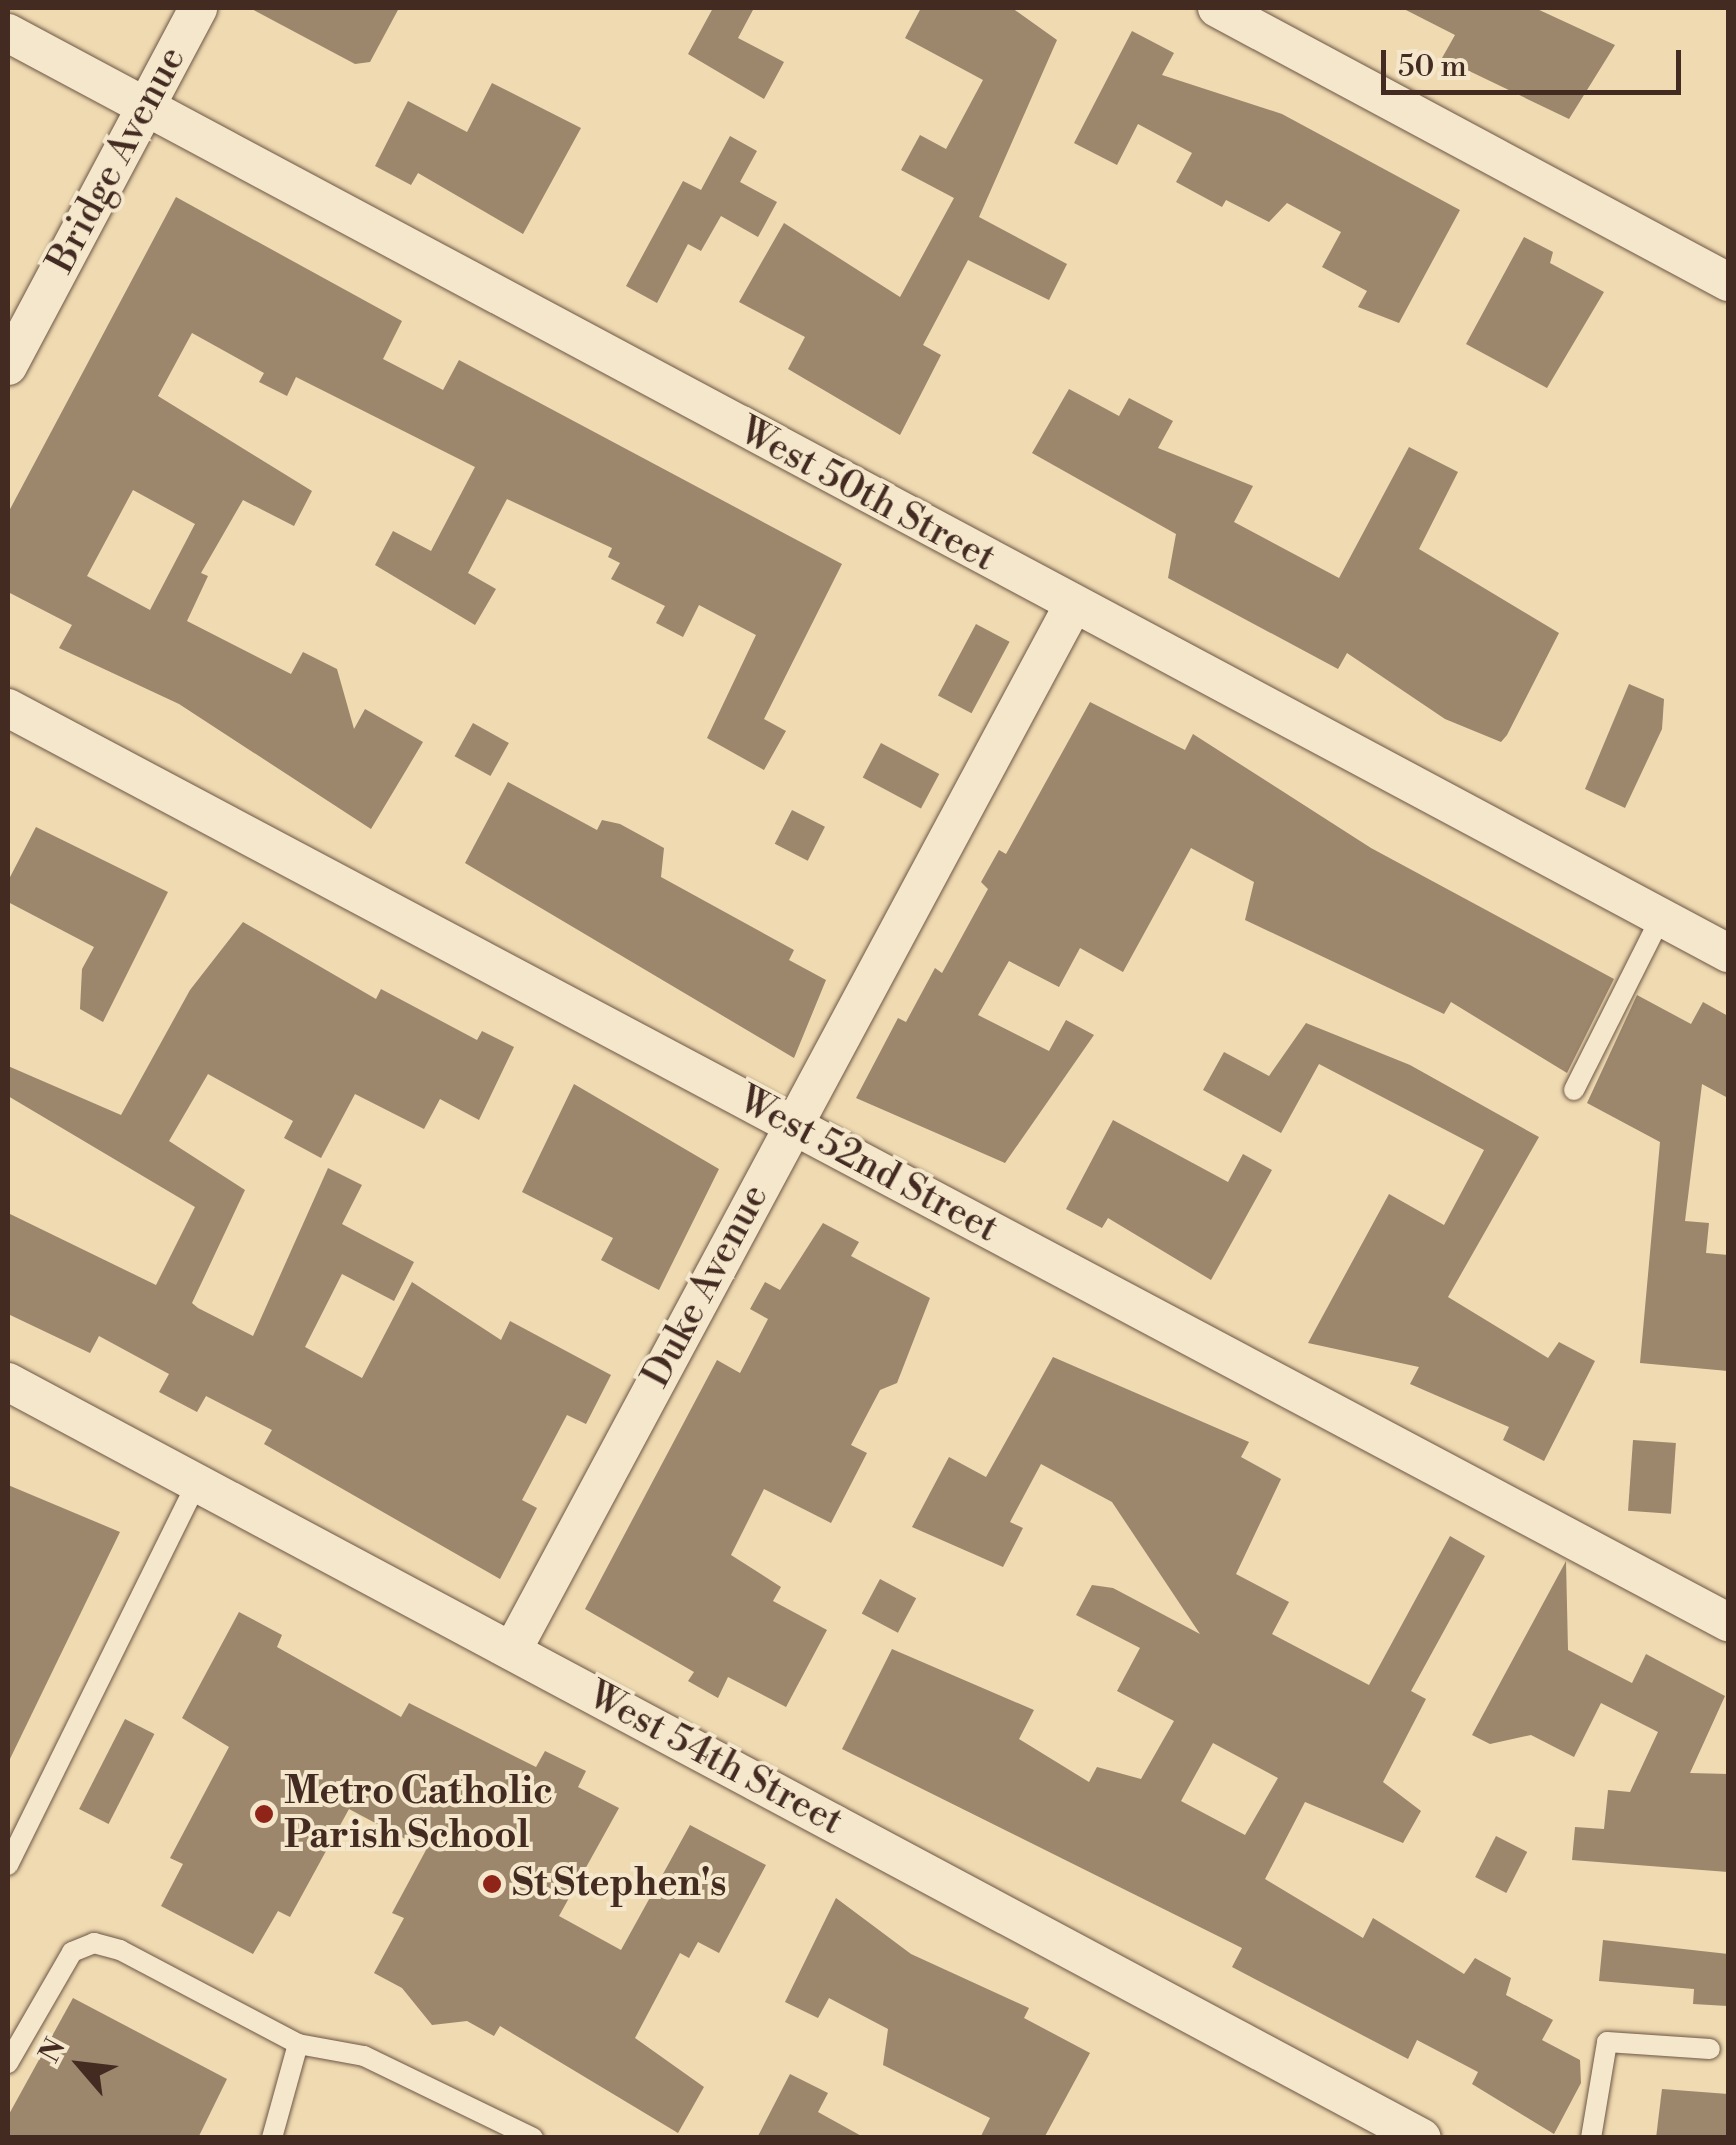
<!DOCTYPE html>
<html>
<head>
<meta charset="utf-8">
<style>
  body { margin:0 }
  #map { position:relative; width:1736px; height:2145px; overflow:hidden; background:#efdab1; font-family:"Libre Bodoni",serif }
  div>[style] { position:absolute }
  .building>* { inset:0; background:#9c866c; transform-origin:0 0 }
  .roads { filter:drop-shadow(0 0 2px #6e5746) drop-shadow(0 0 2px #6e5746) }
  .service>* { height:20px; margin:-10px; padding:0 10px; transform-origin:10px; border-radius:10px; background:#f5e7cc }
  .minor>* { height:38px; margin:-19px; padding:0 19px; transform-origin:19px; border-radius:19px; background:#f5e7cc }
  .dots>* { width:28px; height:28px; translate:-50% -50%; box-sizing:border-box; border:5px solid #f5e7cc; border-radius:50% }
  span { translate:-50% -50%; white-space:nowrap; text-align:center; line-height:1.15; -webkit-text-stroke:8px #f5e7cc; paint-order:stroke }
  .street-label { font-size:38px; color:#432b22 }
  .poi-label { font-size:38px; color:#432b22; font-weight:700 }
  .left { translate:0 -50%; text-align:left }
  .frame { position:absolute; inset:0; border:10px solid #432b22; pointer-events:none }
  .north { position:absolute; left:30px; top:2015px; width:100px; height:100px; -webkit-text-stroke:8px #f5e7cc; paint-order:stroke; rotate:298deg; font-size:28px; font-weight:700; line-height:40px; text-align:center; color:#432b22 }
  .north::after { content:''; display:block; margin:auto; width:35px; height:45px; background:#432b22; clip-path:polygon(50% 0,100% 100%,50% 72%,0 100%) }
  .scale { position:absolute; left:1381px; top:50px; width:300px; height:45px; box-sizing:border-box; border:5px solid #432b22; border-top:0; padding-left:12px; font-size:30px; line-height:35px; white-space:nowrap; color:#432b22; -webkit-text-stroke:8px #f5e7cc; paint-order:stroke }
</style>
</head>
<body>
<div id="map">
  <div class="building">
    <i style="clip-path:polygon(250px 8px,399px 8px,370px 62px,355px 64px)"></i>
    <i style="clip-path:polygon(713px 8px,754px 8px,738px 38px,784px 62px,764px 99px,688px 54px)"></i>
    <i style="clip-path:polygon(921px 8px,1012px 8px,1057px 40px,979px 217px,1067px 264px,1049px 300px,968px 260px,923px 345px,941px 355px,900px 435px,788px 369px,805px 337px,739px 302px,784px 223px,900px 297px,954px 198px,901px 170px,920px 135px,946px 149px,983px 80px,905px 38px)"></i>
    <i style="clip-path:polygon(1402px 8px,1535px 8px,1615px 45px,1569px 119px,1442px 58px,1455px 35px)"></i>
    <i style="clip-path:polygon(1132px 31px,1174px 53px,1162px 75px,1282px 114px,1460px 210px,1399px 323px,1358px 307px,1367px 291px,1322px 267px,1341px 232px,1287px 203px,1269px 222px,1226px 200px,1222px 207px,1176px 182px,1192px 153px,1138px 124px,1117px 165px,1074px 143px)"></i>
    <i style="clip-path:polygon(492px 83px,581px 128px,523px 234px,418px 173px,411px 185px,375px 166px,408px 101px,467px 132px)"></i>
    <i style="clip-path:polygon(730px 136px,757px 151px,740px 182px,777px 202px,758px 237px,721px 216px,701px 251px,688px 244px,657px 303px,626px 286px,683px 181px,701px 190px)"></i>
    <i style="clip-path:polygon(evenodd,176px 197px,402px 321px,383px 359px,443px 390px,459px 360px,842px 564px,764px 719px,786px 731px,764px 770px,707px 738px,756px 635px,699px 605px,683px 637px,656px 623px,665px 606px,611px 579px,620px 563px,608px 557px,612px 548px,507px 499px,468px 573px,496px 589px,475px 625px,375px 565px,393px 531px,431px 551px,475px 467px,296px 377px,287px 396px,259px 382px,264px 373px,192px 333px,158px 396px,312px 491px,294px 526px,243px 500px,201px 573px,208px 576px,187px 621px,291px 674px,303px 652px,337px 669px,354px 729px,365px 709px,423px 742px,371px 829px,179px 704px,59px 648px,72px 625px,8px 592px,8px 513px,176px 197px,133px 490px,195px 524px,150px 610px,87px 576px,133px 490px)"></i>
    <i style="clip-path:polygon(1524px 237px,1553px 252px,1550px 263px,1604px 292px,1547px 388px,1466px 344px)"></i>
    <i style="clip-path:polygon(1069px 389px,1119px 416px,1129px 398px,1173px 421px,1158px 448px,1253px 486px,1234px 522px,1339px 578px,1409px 447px,1458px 472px,1419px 549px,1559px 633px,1507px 735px,1501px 742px,1445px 719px,1347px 653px,1338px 669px,1168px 578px,1176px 534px,1032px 453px)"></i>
    <i style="left:976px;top:624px;width:38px;height:81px;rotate:28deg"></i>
    <i style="clip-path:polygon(1629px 684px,1664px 699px,1662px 729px,1625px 808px,1585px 789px)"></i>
    <i style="clip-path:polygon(1090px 702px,1185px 750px,1193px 734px,1371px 848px,1614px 979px,1567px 1073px,1451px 1002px,1444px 1014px,1245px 920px,1254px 882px,1191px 848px,1123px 972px,1080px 948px,1059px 987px,1009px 961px,978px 1015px,1049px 1051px,1066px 1020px,1094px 1035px,1005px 1163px,856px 1098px,898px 1018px,906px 1022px,935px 968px,942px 973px,988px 889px,981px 882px,999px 850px,1006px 854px)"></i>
    <i style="left:473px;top:723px;width:41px;height:38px;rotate:29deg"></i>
    <i style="left:881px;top:743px;width:66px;height:39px;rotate:28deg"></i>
    <i style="clip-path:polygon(508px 782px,597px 830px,602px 820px,620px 824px,664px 848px,661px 877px,794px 950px,789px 960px,826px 980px,794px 1058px,465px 863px)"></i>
    <i style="left:792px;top:810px;width:37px;height:38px;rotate:27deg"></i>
    <i style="clip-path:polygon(36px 827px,168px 892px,103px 1022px,80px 1009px,82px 969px,94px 947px,8px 902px,8px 881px)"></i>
    <i style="clip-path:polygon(243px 922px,376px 999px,381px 989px,477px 1040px,482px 1031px,514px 1047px,479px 1120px,440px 1099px,424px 1129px,355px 1094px,321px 1158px,284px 1138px,293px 1121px,208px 1074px,169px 1141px,245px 1190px,192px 1303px,198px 1308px,253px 1336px,328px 1168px,362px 1185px,342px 1224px,414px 1262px,394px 1301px,342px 1274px,305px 1347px,362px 1378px,412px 1282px,501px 1340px,510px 1321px,611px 1375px,586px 1424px,567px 1415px,522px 1500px,537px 1508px,500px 1579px,264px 1444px,272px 1430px,206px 1396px,197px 1412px,159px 1392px,169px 1374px,99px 1336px,90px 1353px,8px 1314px,8px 1213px,156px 1285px,195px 1207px,8px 1096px,8px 1066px,121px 1115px,190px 990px)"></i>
    <i style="clip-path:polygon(1637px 995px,1691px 1024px,1703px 1002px,1728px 1016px,1728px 1098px,1702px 1084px,1685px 1221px,1709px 1223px,1706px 1253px,1728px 1255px,1728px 1371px,1640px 1363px,1660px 1142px,1587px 1103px)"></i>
    <i style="clip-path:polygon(1306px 1023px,1410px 1065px,1539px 1137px,1448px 1297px,1548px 1358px,1559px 1342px,1595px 1361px,1544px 1461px,1503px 1440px,1509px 1427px,1410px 1384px,1419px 1367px,1308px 1343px,1389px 1194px,1444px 1225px,1484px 1150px,1319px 1064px,1281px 1133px,1203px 1090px,1224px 1052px,1269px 1076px)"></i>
    <i style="clip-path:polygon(574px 1084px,719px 1169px,659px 1290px,601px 1260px,613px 1238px,522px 1192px)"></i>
    <i style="clip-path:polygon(1113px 1120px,1228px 1182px,1243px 1154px,1272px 1170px,1211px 1280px,1108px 1218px,1102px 1228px,1066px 1209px)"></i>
    <i style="clip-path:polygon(823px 1223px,859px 1242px,851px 1256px,930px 1298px,897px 1383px,880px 1390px,851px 1445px,867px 1453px,831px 1523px,764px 1489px,731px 1555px,781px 1587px,773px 1601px,827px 1630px,786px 1707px,728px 1677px,718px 1698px,688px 1681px,694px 1672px,585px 1609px,717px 1360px,740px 1373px,768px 1319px,750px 1309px,765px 1282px,780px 1290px)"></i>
    <i style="clip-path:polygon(evenodd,1053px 1357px,1249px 1442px,1241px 1457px,1281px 1479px,1236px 1574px,1289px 1602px,1272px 1634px,1369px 1685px,1450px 1536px,1485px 1556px,1411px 1691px,1426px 1699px,1383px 1782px,1421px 1811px,1403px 1843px,1305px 1802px,1265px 1879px,1363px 1938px,1373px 1918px,1464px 1974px,1475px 1958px,1511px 1978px,1506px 1995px,1553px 2020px,1542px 2040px,1580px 2060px,1581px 2083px,1554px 2134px,1472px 2084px,1478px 2072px,1417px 2040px,1408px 2059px,1232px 1967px,1242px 1948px,842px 1749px,892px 1649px,1034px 1710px,1019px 1739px,1089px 1782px,1097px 1767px,1141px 1779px,1174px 1721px,1117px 1691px,1140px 1648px,1076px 1615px,1092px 1585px,1113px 1588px,1200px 1634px,1112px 1502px,1041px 1464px,1010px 1522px,1023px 1528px,1003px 1567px,912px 1527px,949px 1457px,986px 1477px,1053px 1357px,1213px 1743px,1278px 1778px,1245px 1835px,1181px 1801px,1213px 1743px)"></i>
    <i style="left:1633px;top:1440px;width:43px;height:71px;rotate:4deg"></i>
    <i style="clip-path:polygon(8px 1485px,120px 1532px,8px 1763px)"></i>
    <i style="clip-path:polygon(1566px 1561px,1568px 1650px,1632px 1683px,1646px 1654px,1725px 1696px,1690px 1773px,1728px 1774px,1728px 1872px,1572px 1860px,1575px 1827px,1604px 1829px,1608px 1790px,1630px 1792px,1658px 1732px,1601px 1703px,1574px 1757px,1531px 1735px,1490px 1744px,1472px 1735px)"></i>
    <i style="left:880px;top:1579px;width:41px;height:39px;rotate:28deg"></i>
    <i style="clip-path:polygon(239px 1612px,282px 1635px,277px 1647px,401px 1717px,409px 1703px,536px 1767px,545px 1751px,586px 1771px,578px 1787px,619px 1808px,559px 1916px,621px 1950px,690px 1825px,766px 1865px,719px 1953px,698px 1942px,689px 1958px,680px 1953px,635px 2038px,704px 2087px,678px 2133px,500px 2026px,494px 2036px,467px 2021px,432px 2025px,402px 1988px,374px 1973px,404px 1918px,392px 1913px,426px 1850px,349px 1809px,290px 1917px,278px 1911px,253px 1954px,161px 1906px,183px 1864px,170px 1858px,229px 1747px,182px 1718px)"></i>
    <i style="left:125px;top:1719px;width:33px;height:101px;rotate:27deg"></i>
    <i style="left:1496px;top:1836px;width:35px;height:46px;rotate:27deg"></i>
    <i style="clip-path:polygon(836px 1898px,911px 1954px,1029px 2008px,1024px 2018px,1090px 2053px,1044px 2138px,980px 2138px,990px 2118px,883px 2065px,888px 2029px,829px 1998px,818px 2018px,785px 2002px)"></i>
    <i style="clip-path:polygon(1603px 1940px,1728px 1954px,1728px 2006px,1693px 2004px,1694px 1989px,1599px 1981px)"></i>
    <i style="clip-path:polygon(73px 1998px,227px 2079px,198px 2138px,8px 2138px,8px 2116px)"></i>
    <i style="clip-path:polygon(790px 2074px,828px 2093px,818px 2112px,865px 2138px,757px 2138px)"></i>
    <i style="clip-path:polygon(1662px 2089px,1728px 2094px,1728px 2138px,1656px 2138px)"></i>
  </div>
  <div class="roads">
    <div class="service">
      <i style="left:1574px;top:1090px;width:194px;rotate:-63.3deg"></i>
      <i style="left:8px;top:1865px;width:426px;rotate:-63.7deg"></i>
      <i style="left:298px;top:2044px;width:67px;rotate:10.3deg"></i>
      <i style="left:364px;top:2056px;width:188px;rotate:25.9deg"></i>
      <i style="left:8px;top:2063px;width:128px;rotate:-60deg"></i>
      <i style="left:72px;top:1952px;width:24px;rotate:-22deg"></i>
      <i style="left:94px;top:1943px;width:27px;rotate:15deg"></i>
      <i style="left:120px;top:1950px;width:201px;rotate:27.8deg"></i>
      <i style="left:298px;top:2044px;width:98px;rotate:105.5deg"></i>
      <i style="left:1591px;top:2138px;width:97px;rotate:-80.5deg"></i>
      <i style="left:1607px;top:2042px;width:103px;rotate:3.9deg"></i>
    </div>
    <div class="minor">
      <i style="left:1217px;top:8px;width:580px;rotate:28.2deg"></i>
      <i style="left:8px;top:33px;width:1951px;rotate:28.14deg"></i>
      <i style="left:8px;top:366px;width:405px;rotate:-62deg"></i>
      <i style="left:8px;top:708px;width:1948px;rotate:27.99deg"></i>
      <i style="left:8px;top:1382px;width:1603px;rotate:28.13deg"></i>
      <i style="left:512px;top:1651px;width:1187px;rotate:-61.79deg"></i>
    </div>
  </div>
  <div class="dots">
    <i style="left:264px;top:1814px;background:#8f2418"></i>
    <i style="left:492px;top:1884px;background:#8f2418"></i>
  </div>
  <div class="street-label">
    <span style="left:117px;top:160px;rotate:-62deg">Bridge Avenue</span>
    <span style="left:867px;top:495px;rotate:28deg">West 50th Street</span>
    <span style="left:868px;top:1165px;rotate:28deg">West 52nd Street</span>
    <span style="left:706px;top:1286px;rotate:-62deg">Duke Avenue</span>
    <span style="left:715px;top:1759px;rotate:28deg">West 54th Street</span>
  </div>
  <div class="poi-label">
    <span class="left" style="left:284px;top:1814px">Metro Catholic<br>Parish School</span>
    <span class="left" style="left:512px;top:1884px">St Stephen's</span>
  </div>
  <div class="frame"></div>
  <div class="north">N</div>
  <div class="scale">50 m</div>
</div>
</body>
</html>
